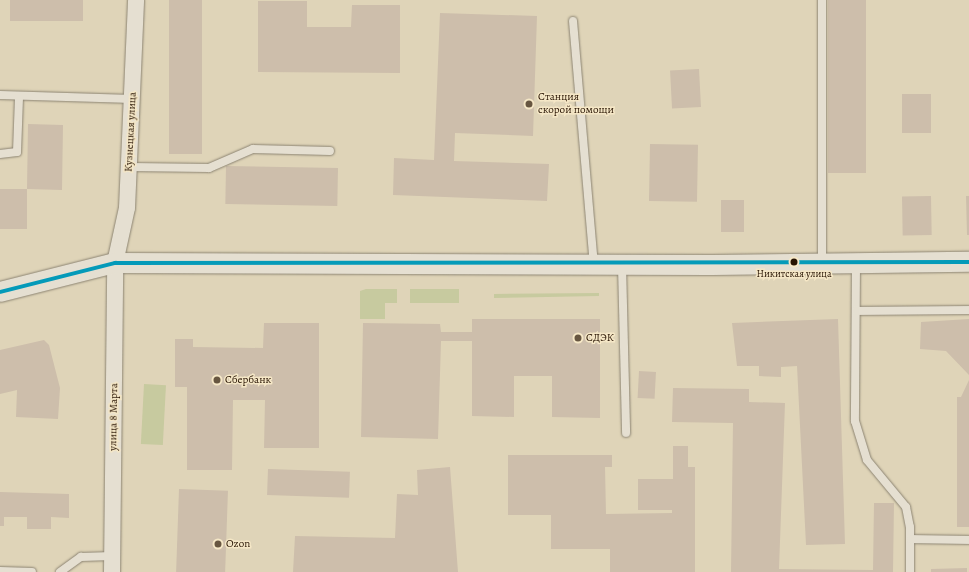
<!DOCTYPE html>
<html>
<head>
<meta charset="utf-8">
<style>
  body { margin:0 }
  #map { position:relative; width:969px; height:572px; overflow:hidden; background:#dfd4b8; font-family:Alegreya,serif }
  div>[style] { position:absolute }
  .green>* { inset:0; background:#c7ca9f; transform-origin:0 0 }
  .building>* { inset:0; background:#cdbeab; transform-origin:0 0 }
  .roads { filter:drop-shadow(0 0 1px #8c8472) drop-shadow(0 0 1px #8c8472) }
  .service>* { height:8px; margin:-4px; padding:0 4px; transform-origin:4px; border-radius:4px; background:#e5dfd1 }
  .minor>* { height:16px; margin:-8px; padding:0 8px; transform-origin:8px; border-radius:8px; background:#e5dfd1 }
  .tertiary>* { height:20px; margin:-10px; padding:0 10px; transform-origin:10px; border-radius:10px; background:#e5dfd1 }
  .bus-1>* { height:4px; margin:-2px; padding:0 2px; transform-origin:2px; border-radius:2px; background:#049ab9 }
  .dots>* { width:11px; height:11px; translate:-50% -50%; box-sizing:border-box; border:2px solid #f5e7c6; border-radius:50% }
  span { translate:-50% -50%; white-space:nowrap; text-align:center; line-height:1.15; -webkit-text-stroke:3px #f5e7c6; paint-order:stroke }
  .bus-label { font-size:10px; color:#261200 }
  .poi-label { font-size:11px; color:#261200 }
  .left { translate:0 -50%; text-align:left }
  .street-label { font-size:11px; color:#261200 }
</style>
</head>
<body>
<div id="map">
  <div class="green">
    <i style="clip-path:polygon(366px 289px,397px 289px,397px 303px,385px 303px,385px 319px,360px 319px,360px 291px)"></i>
    <i style="left:410px;top:289px;width:49px;height:14px"></i>
    <i style="clip-path:polygon(599px 293px,599px 296px,494px 298px,494px 294px)"></i>
    <i style="left:144px;top:384px;width:22px;height:60px;rotate:3deg"></i>
  </div>
  <div class="building">
    <i style="left:10px;top:0;width:73px;height:21px"></i>
    <i style="left:169px;top:0;width:33px;height:154px"></i>
    <i style="left:828px;top:0;width:38px;height:173px"></i>
    <i style="clip-path:polygon(258px 1px,307px 1px,307px 27px,351px 27px,352px 5px,400px 5px,400px 73px,258px 72px)"></i>
    <i style="clip-path:polygon(440px 13px,537px 16px,533px 136px,455px 133px,454px 161px,549px 164px,547px 201px,393px 195px,394px 158px,434px 160px)"></i>
    <i style="left:699px;top:69px;width:38px;height:29px;rotate:87deg"></i>
    <i style="left:902px;top:94px;width:29px;height:39px"></i>
    <i style="clip-path:polygon(28px 124px,63px 125px,62px 190px,27px 189px,27px 229px,0 229px,0 189px,27px 189px)"></i>
    <i style="left:650px;top:144px;width:48px;height:57px;rotate:1deg"></i>
    <i style="left:226px;top:166px;width:112px;height:38px;rotate:1deg"></i>
    <i style="left:931px;top:196px;width:39px;height:29px;rotate:89deg"></i>
    <i style="clip-path:polygon(966px 196px,969px 196px,969px 235px,967px 235px)"></i>
    <i style="left:721px;top:200px;width:23px;height:32px"></i>
    <i style="clip-path:polygon(472px 319px,600px 319px,600px 418px,552px 417px,552px 376px,514px 376px,514px 417px,472px 416px,472px 341px,441px 341px,438px 439px,361px 437px,363px 323px,440px 324px,441px 332px,472px 332px)"></i>
    <i style="clip-path:polygon(838px 319px,845px 544px,806px 545px,797px 366px,781px 367px,781px 377px,759px 376px,759px 366px,737px 366px,732px 323px)"></i>
    <i style="clip-path:polygon(969px 319px,969px 375px,946px 351px,920px 349px,921px 322px)"></i>
    <i style="clip-path:polygon(264px 323px,319px 323px,319px 448px,264px 448px,265px 400px,233px 400px,232px 470px,187px 470px,187px 387px,175px 387px,175px 339px,193px 339px,193px 347px,263px 348px)"></i>
    <i style="clip-path:polygon(44px 340px,49px 345px,60px 388px,58px 419px,16px 417px,17px 390px,0 394px,0 350px)"></i>
    <i style="left:639px;top:371px;width:17px;height:27px;rotate:3deg"></i>
    <i style="clip-path:polygon(969px 380px,969px 527px,957px 527px,957px 397px,961px 397px)"></i>
    <i style="clip-path:polygon(673px 388px,749px 389px,749px 402px,785px 403px,779px 569px,873px 570px,874px 503px,894px 503px,893px 572px,731px 572px,733px 423px,672px 422px)"></i>
    <i style="clip-path:polygon(673px 446px,688px 446px,688px 467px,695px 467px,695px 572px,610px 572px,610px 549px,551px 549px,551px 515px,508px 515px,508px 455px,612px 455px,612px 467px,605px 467px,606px 514px,672px 513px,672px 510px,638px 510px,638px 479px,673px 479px)"></i>
    <i style="clip-path:polygon(450px 467px,458px 572px,293px 572px,295px 536px,395px 538px,397px 494px,418px 495px,417px 470px)"></i>
    <i style="left:268px;top:469px;width:82px;height:26px;rotate:2deg"></i>
    <i style="left:179px;top:489px;width:49px;height:83px;rotate:2deg"></i>
    <i style="clip-path:polygon(0 492px,69px 494px,69px 518px,51px 517px,51px 529px,27px 529px,27px 517px,4px 517px,4px 526px,0 526px)"></i>
    <i style="clip-path:polygon(967px 568px,967px 572px,931px 572px,931px 569px)"></i>
  </div>
  <div class="roads">
    <div class="service">
      <i style="left:822px;top:0;width:263px;rotate:90deg"></i>
      <i style="left:573px;top:21px;width:244px;rotate:85.1deg"></i>
      <i style="left:0;top:95px;width:133px;rotate:1.7deg"></i>
      <i style="left:0;top:154px;width:17px;rotate:-7deg"></i>
      <i style="left:17px;top:152px;width:55px;rotate:-87.9deg"></i>
      <i style="left:130px;top:167px;width:79px;rotate:0.7deg"></i>
      <i style="left:209px;top:168px;width:48px;rotate:-23.4deg"></i>
      <i style="left:253px;top:149px;width:77px;rotate:1.5deg"></i>
      <i style="left:856px;top:264px;width:157px;rotate:90.4deg"></i>
      <i style="left:855px;top:421px;width:41px;rotate:72.9deg"></i>
      <i style="left:867px;top:460px;width:61px;rotate:50.3deg"></i>
      <i style="left:906px;top:507px;width:20px;rotate:79deg"></i>
      <i style="left:910px;top:527px;width:45px;rotate:90deg"></i>
      <i style="left:622px;top:265px;width:168px;rotate:88.6deg"></i>
      <i style="left:856px;top:311px;width:113px;rotate:-0.5deg"></i>
      <i style="left:911px;top:539px;width:58px;rotate:1deg"></i>
      <i style="left:0;top:571px;width:32px;rotate:2deg"></i>
      <i style="left:60px;top:572px;width:26px;rotate:-36deg"></i>
      <i style="left:81px;top:557px;width:31px;rotate:-2deg"></i>
    </div>
    <div class="minor">
      <i style="left:112px;top:572px;width:309px;rotate:-89.4deg"></i>
      <i style="left:115px;top:263px;width:56px;rotate:-77.7deg"></i>
      <i style="left:127px;top:208px;width:208px;rotate:-87.5deg"></i>
    </div>
    <div class="tertiary">
      <i style="left:0;top:292px;width:119px;rotate:-14.2deg"></i>
      <i style="left:115px;top:263px;width:598px;rotate:0.19deg"></i>
      <i style="left:713px;top:265px;width:256px;rotate:-0.7deg"></i>
    </div>
  </div>
  <div class="bus-1">
    <i style="left:0;top:292px;width:119px;rotate:-14.2deg"></i>
    <i style="left:115px;top:263px;width:854px;rotate:-0.07deg"></i>
  </div>
  <div class="dots">
    <i style="left:529px;top:104px;background:#675640"></i>
    <i style="left:794px;top:262px;background:#261200"></i>
    <i style="left:578px;top:338px;background:#675640"></i>
    <i style="left:217px;top:380px;background:#675640"></i>
    <i style="left:218px;top:544px;background:#675640"></i>
  </div>
  <div class="bus-label">
    <span style="left:794px;top:274px">Никитская улица</span>
  </div>
  <div class="poi-label">
    <span class="left" style="left:538px;top:104px">Станция<br>скорой помощи</span>
    <span class="left" style="left:586px;top:338px">СДЭК</span>
    <span class="left" style="left:225px;top:380px">Сбербанк</span>
    <span class="left" style="left:226px;top:544px">Ozon</span>
  </div>
  <div class="street-label">
    <span style="left:131px;top:132px;rotate:-87deg">Кузнецкая улица</span>
    <span style="left:114px;top:417px;rotate:-89deg">улица 8 Марта</span>
  </div>
</div>
</body>
</html>
